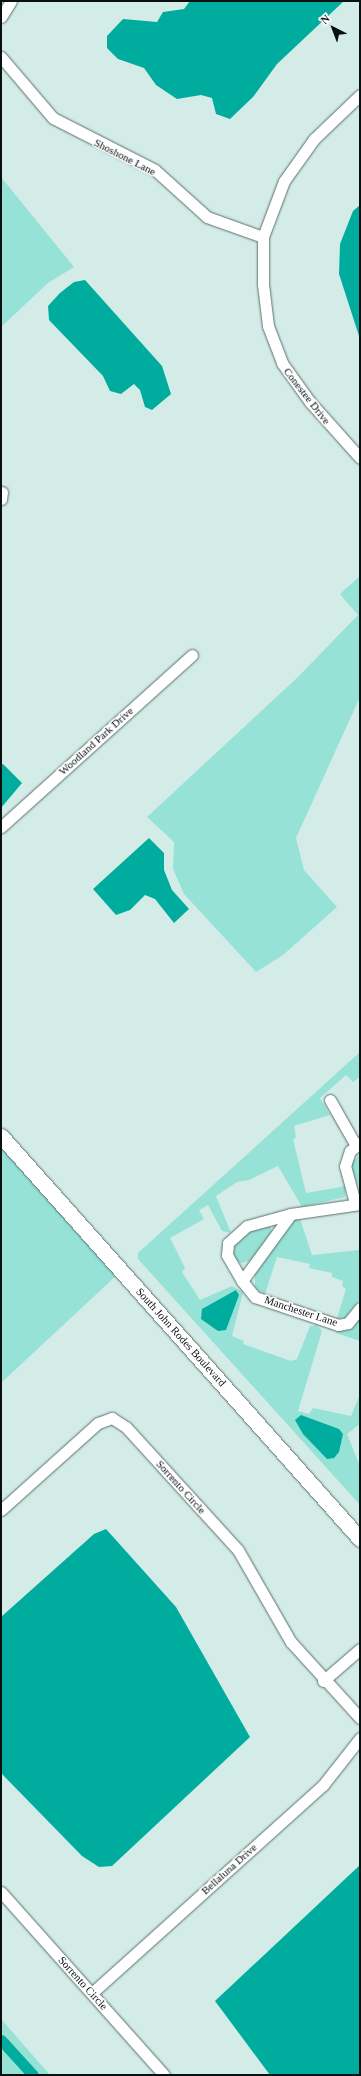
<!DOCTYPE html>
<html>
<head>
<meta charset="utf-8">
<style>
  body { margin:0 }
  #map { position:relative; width:361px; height:2076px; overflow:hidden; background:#d4ece8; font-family:"Times New Roman",serif }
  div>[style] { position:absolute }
  .green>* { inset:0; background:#97e2d6 }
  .water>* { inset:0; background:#00ac9d }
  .canal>* { height:11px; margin:-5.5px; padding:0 5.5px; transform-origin:5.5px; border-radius:5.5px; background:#00ac9d }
  .roads { filter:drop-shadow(0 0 1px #5b706c) drop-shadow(0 0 1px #5b706c) }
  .minor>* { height:11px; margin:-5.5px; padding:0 5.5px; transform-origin:5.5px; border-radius:5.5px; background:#fff }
  .secondary>* { height:15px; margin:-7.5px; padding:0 7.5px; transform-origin:7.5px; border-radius:7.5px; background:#fff }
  span { translate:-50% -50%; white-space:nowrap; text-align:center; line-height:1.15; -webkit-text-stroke:3px #fff; paint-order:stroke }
  .street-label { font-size:11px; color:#08110f }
  .frame { position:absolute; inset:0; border:2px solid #08110f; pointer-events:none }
  .north { position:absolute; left:313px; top:8px; width:40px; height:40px; -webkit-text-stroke:3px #fff; paint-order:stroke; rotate:318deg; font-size:11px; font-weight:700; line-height:16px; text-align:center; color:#08110f }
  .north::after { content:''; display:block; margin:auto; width:14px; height:18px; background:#08110f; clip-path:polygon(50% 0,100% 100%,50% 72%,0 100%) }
</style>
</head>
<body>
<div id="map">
  <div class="green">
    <i style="clip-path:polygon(1px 177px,74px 267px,48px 283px,1px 327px)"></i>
    <i style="clip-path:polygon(360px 576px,360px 697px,296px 838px,304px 870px,337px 907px,283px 955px,256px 972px,184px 894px,173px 869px,174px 842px,147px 817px,298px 677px,358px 615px,340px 594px)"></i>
    <i style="clip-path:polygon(360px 1052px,360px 1077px,353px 1082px,346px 1075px,320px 1098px,330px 1115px,294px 1126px,296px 1138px,293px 1139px,306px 1193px,346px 1186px,345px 1197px,302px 1207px,278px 1166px,249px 1180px,237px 1182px,216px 1196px,231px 1233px,222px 1231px,208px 1205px,199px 1210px,204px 1219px,170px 1238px,185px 1268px,182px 1272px,200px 1300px,232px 1286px,243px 1292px,232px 1336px,244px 1341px,243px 1344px,291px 1361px,297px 1359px,310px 1326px,317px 1325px,322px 1331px,298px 1411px,309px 1414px,313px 1408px,351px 1416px,360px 1394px,360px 1424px,347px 1434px,360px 1466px,360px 1505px,138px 1259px,138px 1253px)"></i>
    <i style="clip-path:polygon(3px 1147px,117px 1275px,1px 1383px,1px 1149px)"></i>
    <i style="clip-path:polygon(360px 1154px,360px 1189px,350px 1165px)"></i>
    <i style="clip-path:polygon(299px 1216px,312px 1255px,360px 1250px,360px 1299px,345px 1318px,337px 1318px,346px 1289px,342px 1286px,343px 1281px,332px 1277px,332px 1273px,309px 1268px,310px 1264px,277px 1257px,265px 1294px,255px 1288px,255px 1272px,283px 1231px)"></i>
    <i style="clip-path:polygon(270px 1225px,272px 1232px,252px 1260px,241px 1263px,235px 1259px,233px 1248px,236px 1241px,249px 1231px)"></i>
    <i style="clip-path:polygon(360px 1316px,360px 1341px,336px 1333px,337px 1328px)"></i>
    <i style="clip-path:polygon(1px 2019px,50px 2075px,1px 2075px)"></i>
  </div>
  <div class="water">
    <i style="clip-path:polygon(190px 1px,344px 1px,277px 64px,253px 97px,230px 119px,216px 114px,212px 98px,201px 95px,177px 99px,156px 85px,144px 68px,118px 59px,107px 48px,107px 36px,123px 19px,157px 22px,163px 12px,184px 9px)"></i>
    <i style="clip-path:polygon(360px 205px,360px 339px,339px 274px,340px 244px,353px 211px)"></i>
    <i style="clip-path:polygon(85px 280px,162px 366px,171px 394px,152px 410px,145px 407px,140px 390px,134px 384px,121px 394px,110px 391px,103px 376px,49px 320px,48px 306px,60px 293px,74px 282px)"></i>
    <i style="clip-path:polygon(3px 764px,22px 783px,1px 808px,1px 765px)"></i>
    <i style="clip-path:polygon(149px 838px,164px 853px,164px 870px,172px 890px,189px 909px,174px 923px,155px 899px,145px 895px,130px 910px,116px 915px,93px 889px)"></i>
    <i style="clip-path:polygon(236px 1290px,239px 1295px,226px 1330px,218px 1331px,201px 1319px,202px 1309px)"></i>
    <i style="clip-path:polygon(301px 1415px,339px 1429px,343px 1434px,339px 1452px,334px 1458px,327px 1459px,303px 1434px,295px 1420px)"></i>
    <i style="clip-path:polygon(106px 1529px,176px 1607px,250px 1737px,112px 1866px,99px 1867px,82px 1856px,1px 1773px,1px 1617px,94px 1534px)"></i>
    <i style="clip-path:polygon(360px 1865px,360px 2075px,270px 2075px,215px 2001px)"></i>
  </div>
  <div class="canal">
    <i style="left:1px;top:2040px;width:47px;rotate:47.6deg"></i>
  </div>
  <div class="roads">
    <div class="minor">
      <i style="left:1px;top:17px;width:19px;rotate:-58deg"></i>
      <i style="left:1px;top:57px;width:80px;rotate:49.6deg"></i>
      <i style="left:53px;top:118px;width:114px;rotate:27deg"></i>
      <i style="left:155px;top:170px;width:70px;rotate:42.1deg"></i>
      <i style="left:207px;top:217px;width:59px;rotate:19.7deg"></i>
      <i style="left:360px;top:95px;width:64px;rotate:136.3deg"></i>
      <i style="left:314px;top:139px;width:52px;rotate:125.5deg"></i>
      <i style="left:284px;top:181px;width:60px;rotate:110.6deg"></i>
      <i style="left:263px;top:237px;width:47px;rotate:90deg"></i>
      <i style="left:263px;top:284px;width:42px;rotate:83.2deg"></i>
      <i style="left:268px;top:326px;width:40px;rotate:69deg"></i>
      <i style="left:282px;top:363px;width:48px;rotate:54.3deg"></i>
      <i style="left:310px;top:402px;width:75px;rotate:48.2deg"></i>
      <i style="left:1px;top:499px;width:7px;rotate:-82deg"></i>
      <i style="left:1px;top:827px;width:257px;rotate:-42deg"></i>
      <i style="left:330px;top:1100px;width:51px;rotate:60.4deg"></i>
      <i style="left:355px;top:1203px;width:38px;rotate:-105deg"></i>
      <i style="left:345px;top:1166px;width:16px;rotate:-72deg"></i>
      <i style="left:350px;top:1151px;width:13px;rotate:-39deg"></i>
      <i style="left:360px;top:1204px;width:70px;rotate:171.8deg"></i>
      <i style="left:291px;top:1214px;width:83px;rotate:126.2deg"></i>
      <i style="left:242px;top:1281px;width:21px;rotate:51deg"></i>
      <i style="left:255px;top:1297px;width:88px;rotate:18.6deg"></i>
      <i style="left:338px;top:1325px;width:10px;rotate:-11deg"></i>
      <i style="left:348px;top:1323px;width:19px;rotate:-51deg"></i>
      <i style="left:242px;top:1281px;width:30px;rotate:-120deg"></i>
      <i style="left:227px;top:1255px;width:12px;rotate:-85deg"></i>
      <i style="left:228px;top:1243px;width:25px;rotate:-42deg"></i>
      <i style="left:247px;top:1226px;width:46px;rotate:-15.3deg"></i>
      <i style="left:1px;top:1510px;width:130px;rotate:-41.9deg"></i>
      <i style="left:98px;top:1423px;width:15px;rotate:-20deg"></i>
      <i style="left:112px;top:1418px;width:17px;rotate:33deg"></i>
      <i style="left:126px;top:1427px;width:166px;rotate:47.7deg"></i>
      <i style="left:238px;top:1550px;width:106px;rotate:60.1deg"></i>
      <i style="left:291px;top:1642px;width:103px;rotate:47.8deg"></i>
      <i style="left:323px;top:1681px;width:49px;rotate:-40.9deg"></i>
      <i style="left:1px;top:1892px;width:245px;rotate:48.3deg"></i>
      <i style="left:92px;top:1993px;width:311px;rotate:-42deg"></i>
      <i style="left:323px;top:1785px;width:60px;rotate:-51.8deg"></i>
    </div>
    <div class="secondary">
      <i style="left:1px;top:1136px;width:540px;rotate:48.3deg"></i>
    </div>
  </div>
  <div class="street-label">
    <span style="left:125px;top:157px;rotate:27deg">Shoshone Lane</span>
    <span style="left:307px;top:396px;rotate:52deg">Conestee Drive</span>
    <span style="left:96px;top:741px;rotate:-42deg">Woodland Park Drive</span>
    <span style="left:301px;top:1311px;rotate:18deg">Manchester Lane</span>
    <span style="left:181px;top:1337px;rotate:48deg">South John Rodes Boulevard</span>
    <span style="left:181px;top:1487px;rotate:48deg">Sorrento Circle</span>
    <span style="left:229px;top:1869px;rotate:-42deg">Bellaluna Drive</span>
    <span style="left:83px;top:1983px;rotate:48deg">Sorrento Circle</span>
  </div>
  <div class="frame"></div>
  <div class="north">N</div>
</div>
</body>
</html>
